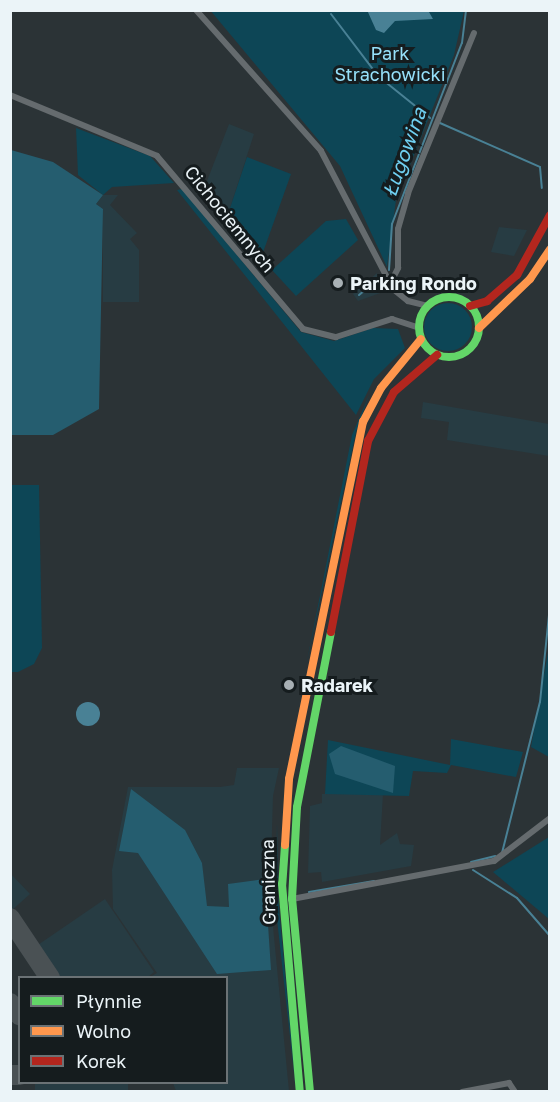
<!DOCTYPE html>
<html>
<head>
<meta charset="utf-8">
<style>
  body { margin:0 }
  #map { position:relative; width:560px; height:1102px; overflow:hidden; background:#2b3336; font-family:"Golos Text",sans-serif }
  div>[style] { position:absolute }
  .built>* { inset:0; background:#273c43; transform-origin:0 0 }
  .green>* { inset:0; background:#0d4656 }
  .round { border-radius:50% }
  .forest>* { inset:0; background:#255d6f }
  .water>* { inset:0; background:#498195 }
  .stream>* { height:2px; margin:-1px; padding:0 1px; transform-origin:1px; border-radius:1px; background:#498195 }
  .taxiway>* { height:20px; margin:-10px; padding:0 10px; transform-origin:10px; border-radius:10px; background:#4a5154 }
  .street>* { height:6px; margin:-3px; padding:0 3px; transform-origin:3px; border-radius:3px; background:#656b6e }
  .fast>* { height:8px; margin:-4px; padding:0 4px; transform-origin:4px; border-radius:4px; background:#63d668 }
  .fast>.ring { margin:-4px; padding:0; box-sizing:content-box; background:none; border:8px solid #63d668; border-radius:50% }
  .slow>* { height:8px; margin:-4px; padding:0 4px; transform-origin:4px; border-radius:4px; background:#ff974d }
  .jam>* { height:8px; margin:-4px; padding:0 4px; transform-origin:4px; border-radius:4px; background:#b3261e }
  .dots>* { width:16px; height:16px; translate:-50% -50%; box-sizing:border-box; border:3px solid #151c1e; border-radius:50% }
  span { translate:-50% -50%; white-space:nowrap; text-align:center; line-height:1.15; -webkit-text-stroke:6px #151c1e; paint-order:stroke }
  .park-label { font-size:18px; color:#96e0fa }
  .street-label { font-size:18px; color:#ebf4f8 }
  .poi-label { font-size:18px; color:#ebf4f8; font-weight:700 }
  .left { translate:0 -50%; text-align:left }
  .water-label { font-size:20px; color:#6fcff0; font-style:italic }
  .frame { position:absolute; inset:0; border:12px solid #ebf4f8; pointer-events:none }
  .legend { position:absolute; left:18px; top:976px; width:210px; height:108px; box-sizing:border-box; background:#151c1e; border:2px solid #6b7275; margin:0; padding:8px 10px; list-style:none; font-size:18px; color:#ebf4f8 }
  .legend li { display:flex; align-items:center; gap:12px; height:30px }
  .legend b { width:30px; border:2px solid #6b7275 }
</style>
</head>
<body>
<div id="map">
  <div class="built">
    <i style="clip-path:polygon(229px 124px,254px 134px,226px 220px,202px 194px)"></i>
    <i style="clip-path:polygon(103px 195px,118px 195px,110px 205px,137px 233px,130px 239px,139px 250px,139px 302px,103px 302px,103px 209px,96px 204px)"></i>
    <i style="clip-path:polygon(499px 227px,527px 230px,514px 256px,491px 252px)"></i>
    <i style="clip-path:polygon(377px 273px,383px 292px,358px 301px,353px 294px)"></i>
    <i style="clip-path:polygon(423px 402px,549px 424px,549px 456px,447px 440px,449px 422px,421px 418px)"></i>
    <i style="clip-path:polygon(237px 768px,279px 768px,273px 796px,270px 896px,289px 1091px,176px 1091px,173px 1083px,226px 1082px,226px 978px,150px 977px,157px 973px,113px 909px,112px 870px,128px 787px,220px 787px,234px 785px)"></i>
    <i style="clip-path:polygon(322px 794px,383px 794px,380px 845px,397px 833px,400px 844px,414px 845px,411px 866px,322px 882px,321px 872px,308px 873px,310px 806px,322px 803px)"></i>
    <i style="clip-path:polygon(10px 873px,30px 894px,11px 911px,10px 911px)"></i>
    <i style="clip-path:polygon(105px 899px,154px 972px,147px 978px,45px 977px,29px 951px)"></i>
    <i style="left:35px;top:1083px;width:93px;height:8px"></i>
  </div>
  <div class="green">
    <i style="clip-path:polygon(210px 10px,464px 11px,454px 55px,396px 200px,387px 267px,340px 166px)"></i>
    <i style="clip-path:polygon(76px 128px,150px 156px,174px 183px,112px 187px,103px 195px,78px 175px)"></i>
    <i style="clip-path:polygon(247px 157px,291px 174px,261px 258px,226px 220px)"></i>
    <i style="clip-path:polygon(182px 189px,301px 332px,334px 341px,373px 328px,398px 329px,405px 348px,374px 379px,356px 415px,177px 190px)"></i>
    <i style="clip-path:polygon(346px 219px,358px 240px,296px 296px,272px 270px,326px 221px)"></i>
    <i class="round" style="left:424px;top:303px;width:48px;height:48px"></i>
    <i style="clip-path:polygon(370px 393px,356px 432px,306px 666px,352px 435px)"></i>
    <i style="clip-path:polygon(11px 485px,39px 485px,42px 648px,34px 664px,18px 672px,10px 672px)"></i>
    <i style="clip-path:polygon(549px 647px,550px 757px,549px 757px,531px 747px)"></i>
    <i style="clip-path:polygon(451px 739px,523px 752px,516px 777px,451px 765px,447px 773px,413px 771px,409px 796px,325px 794px,328px 740px,450px 765px)"></i>
    <i style="clip-path:polygon(277px 822px,278px 897px,296px 1091px,276px 910px)"></i>
    <i style="clip-path:polygon(549px 837px,549px 919px,493px 872px)"></i>
  </div>
  <div class="forest">
    <i style="clip-path:polygon(11px 150px,53px 162px,103px 195px,96px 204px,103px 209px,99px 409px,53px 435px,11px 435px)"></i>
    <i style="clip-path:polygon(341px 746px,395px 766px,393px 793px,335px 774px,329px 754px)"></i>
    <i style="clip-path:polygon(131px 789px,185px 830px,202px 863px,207px 906px,229px 907px,228px 884px,265px 879px,271px 970px,217px 974px,138px 853px,119px 851px)"></i>
  </div>
  <div class="water">
    <i style="clip-path:polygon(367px 10px,429px 12px,433px 19px,395px 21px,384px 33px,376px 30px)"></i>
    <i class="round" style="left:76px;top:702px;width:24px;height:24px"></i>
  </div>
  <div class="stream">
    <i style="left:331px;top:14px;width:78px;rotate:52.8deg"></i>
    <i style="left:378px;top:76px;width:67px;rotate:38.9deg"></i>
    <i style="left:440px;top:123px;width:109px;rotate:23.7deg"></i>
    <i style="left:540px;top:167px;width:21px;rotate:85deg"></i>
    <i style="left:389px;top:270px;width:46px;rotate:-86.3deg"></i>
    <i style="left:392px;top:224px;width:194px;rotate:-68.9deg"></i>
    <i style="left:462px;top:43px;width:33px;rotate:-83deg"></i>
    <i style="left:359px;top:295px;width:19px;rotate:-39deg"></i>
    <i style="left:502px;top:853px;width:156px;rotate:-75.9deg"></i>
    <i style="left:540px;top:702px;width:98px;rotate:-84.1deg"></i>
    <i style="left:471px;top:862px;width:25px;rotate:-14deg"></i>
    <i style="left:473px;top:870px;width:52px;rotate:32.5deg"></i>
    <i style="left:517px;top:898px;width:50px;rotate:49deg"></i>
    <i style="left:309px;top:892px;width:66px;rotate:-9.6deg"></i>
  </div>
  <div class="taxiway">
    <i style="left:10px;top:918px;width:72px;rotate:56.3deg"></i>
    <i style="left:10px;top:1003px;width:16px;rotate:52deg"></i>
    <i style="left:10px;top:1075px;width:10px"></i>
  </div>
  <div class="street">
    <i style="left:196px;top:10px;width:188px;rotate:48.4deg"></i>
    <i style="left:321px;top:151px;width:156px;rotate:62.4deg"></i>
    <i style="left:393px;top:289px;width:19px;rotate:39deg"></i>
    <i style="left:408px;top:301px;width:21px;rotate:14deg"></i>
    <i style="left:10px;top:95px;width:159px;rotate:22.5deg"></i>
    <i style="left:157px;top:156px;width:226px;rotate:49.8deg"></i>
    <i style="left:303px;top:329px;width:34px;rotate:14deg"></i>
    <i style="left:336px;top:337px;width:59px;rotate:-17.8deg"></i>
    <i style="left:392px;top:319px;width:28px;rotate:18deg"></i>
    <i style="left:390px;top:284px;width:18px;rotate:-63deg"></i>
    <i style="left:398px;top:268px;width:39px;rotate:-90deg"></i>
    <i style="left:398px;top:229px;width:37px;rotate:-74deg"></i>
    <i style="left:408px;top:193px;width:173px;rotate:-67.6deg"></i>
    <i style="left:292px;top:899px;width:206px;rotate:-10.7deg"></i>
    <i style="left:494px;top:861px;width:71px;rotate:-37.5deg"></i>
    <i style="left:462px;top:1092px;width:48px;rotate:-10.8deg"></i>
    <i style="left:509px;top:1083px;width:11px;rotate:56deg"></i>
  </div>
  <div class="fast">
    <i class="ring" style="left:419px;top:297px;width:52px;height:52px"></i>
    <i style="left:285px;top:845px;width:39px;rotate:94deg"></i>
    <i style="left:282px;top:884px;width:209px;rotate:85.1deg"></i>
    <i style="left:310px;top:1092px;width:194px;rotate:-95.3deg"></i>
    <i style="left:292px;top:899px;width:92px;rotate:-86.9deg"></i>
    <i style="left:297px;top:807px;width:178px;rotate:-79deg"></i>
  </div>
  <div class="slow">
    <i style="left:479px;top:328px;width:71px;rotate:-43.9deg"></i>
    <i style="left:530px;top:279px;width:36px;rotate:-56deg"></i>
    <i style="left:285px;top:845px;width:66px;rotate:-86.5deg"></i>
    <i style="left:289px;top:779px;width:365px;rotate:-78.3deg"></i>
    <i style="left:363px;top:422px;width:38px;rotate:-62deg"></i>
    <i style="left:381px;top:388px;width:63px;rotate:-50.8deg"></i>
  </div>
  <div class="jam">
    <i style="left:470px;top:306px;width:18px;rotate:-16deg"></i>
    <i style="left:487px;top:301px;width:40px;rotate:-41deg"></i>
    <i style="left:517px;top:275px;width:68px;rotate:-61.2deg"></i>
    <i style="left:331px;top:632px;width:195px;rotate:-79deg"></i>
    <i style="left:368px;top:441px;width:55px;rotate:-62deg"></i>
    <i style="left:394px;top:392px;width:57px;rotate:-40.7deg"></i>
  </div>
  <div class="dots">
    <i style="left:338px;top:283px;background:#a8b0b4"></i>
    <i style="left:289px;top:685px;background:#a8b0b4"></i>
  </div>
  <div class="park-label">
    <span style="left:390px;top:64px">Park<br>Strachowicki</span>
  </div>
  <div class="street-label">
    <span style="left:230px;top:219px;rotate:51deg">Cichociemnych</span>
    <span style="left:268px;top:882px;rotate:-91deg">Graniczna</span>
  </div>
  <div class="poi-label">
    <span class="left" style="left:350px;top:283px">Parking Rondo</span>
    <span class="left" style="left:301px;top:685px">Radarek</span>
  </div>
  <div class="water-label">
    <span style="left:404px;top:152px;rotate:-70deg">Ługowina</span>
  </div>
  <div class="frame"></div>
  <ul class="legend">
  <li><b style="height:8px;background:#63d668"></b>Płynnie</li>
  <li><b style="height:8px;background:#ff974d"></b>Wolno</li>
  <li><b style="height:8px;background:#b3261e"></b>Korek</li>
  </ul>
</div>
</body>
</html>
